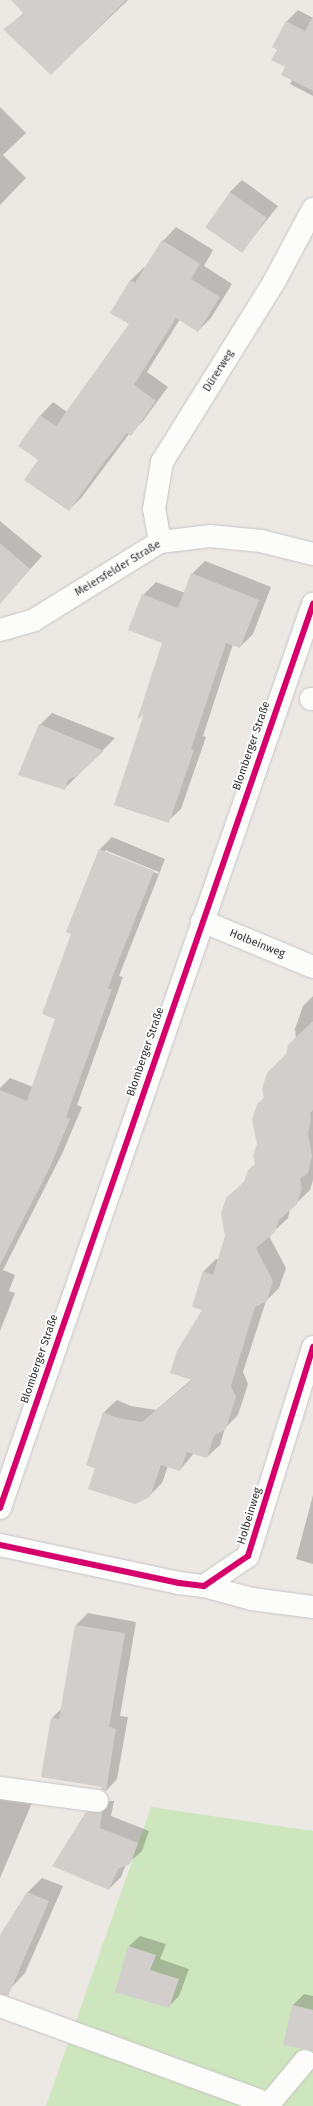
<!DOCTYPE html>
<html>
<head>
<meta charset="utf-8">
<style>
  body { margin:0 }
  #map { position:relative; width:313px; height:2106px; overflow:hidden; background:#ece8e4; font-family:"Fira Sans",sans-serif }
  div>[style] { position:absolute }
  .green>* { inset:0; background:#cee6be }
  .shadow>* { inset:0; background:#0003 }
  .building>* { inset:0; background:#d1cecb; transform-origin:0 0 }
  .roads { filter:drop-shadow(0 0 1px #c5c4c5) drop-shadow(0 0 1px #c5c4c5) }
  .minor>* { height:22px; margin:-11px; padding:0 11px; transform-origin:11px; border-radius:11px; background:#fcfcfb }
  .cycleway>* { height:6px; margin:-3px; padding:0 3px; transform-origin:3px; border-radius:3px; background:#d6006c }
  span { translate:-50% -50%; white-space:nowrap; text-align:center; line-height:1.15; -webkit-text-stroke:3.5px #fff; paint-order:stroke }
  .street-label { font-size:11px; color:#2e2e2e }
</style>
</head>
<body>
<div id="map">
  <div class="green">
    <i style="clip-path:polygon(151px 1807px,313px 1831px,313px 2106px,46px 2106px)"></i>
  </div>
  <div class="shadow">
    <i style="clip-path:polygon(39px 0,128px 0,51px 74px,5px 29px)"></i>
    <i style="clip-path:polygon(298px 10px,313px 18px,313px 96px,290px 84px,292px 80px,278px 49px,286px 22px)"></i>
    <i style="clip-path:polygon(0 107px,26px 133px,3px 155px,26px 178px,0 205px)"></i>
    <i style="clip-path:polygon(242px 180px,278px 206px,242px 251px,230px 192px)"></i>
    <i style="clip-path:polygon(176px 227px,213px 250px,204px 266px,232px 284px,211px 318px,198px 331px,180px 319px,147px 372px,168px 387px,143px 421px,129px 434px,82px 497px,69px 510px,39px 460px,40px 416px,53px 402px,67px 412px,130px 324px,130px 281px,144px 267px,146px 269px,163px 241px)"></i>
    <i style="clip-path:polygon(0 521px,42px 556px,0 603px)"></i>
    <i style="clip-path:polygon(205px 561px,271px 587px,253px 634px,240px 647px,233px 644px,203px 736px,206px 737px,181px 809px,168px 821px,146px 710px,163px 642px,143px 595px,156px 582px,185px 593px,192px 574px)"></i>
    <i style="clip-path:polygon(52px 713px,115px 738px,64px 789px,40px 725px)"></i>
    <i style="clip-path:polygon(evenodd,112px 837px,165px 859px,119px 976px,123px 977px,77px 1105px,82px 1107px,62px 1154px,3px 1270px,15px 1275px,9px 1291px,15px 1293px,0 1331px,0 1088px,10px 1078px,33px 1087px,57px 1018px,73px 934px,67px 932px,100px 849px,112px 837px,105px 850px,159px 872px,158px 874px,105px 852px,105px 850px)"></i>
    <i style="clip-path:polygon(313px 996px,313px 1180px,310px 1190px,290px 1209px,288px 1218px,269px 1236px,286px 1268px,279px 1288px,266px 1301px,243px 1372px,248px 1384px,238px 1415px,225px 1428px,220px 1445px,207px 1457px,194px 1453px,180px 1470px,168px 1466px,162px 1483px,149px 1496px,88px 1465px,104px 1412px,117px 1400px,131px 1406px,156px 1410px,192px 1379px,204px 1310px,203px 1272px,216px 1259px,219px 1260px,226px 1236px,226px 1199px,246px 1180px,256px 1164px,264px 1098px,296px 1039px,295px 1029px,303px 1006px)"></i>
    <i style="clip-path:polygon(313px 1495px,313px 1564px,296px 1559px)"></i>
    <i style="clip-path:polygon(88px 1613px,136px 1622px,120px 1716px,128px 1717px,117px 1779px,106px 1791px,52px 1718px,62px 1708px,76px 1625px)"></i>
    <i style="clip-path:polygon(0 1790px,32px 1803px,0 1878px)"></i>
    <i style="clip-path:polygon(99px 1801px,114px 1801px,111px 1816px,149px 1831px,142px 1851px,126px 1865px,121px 1877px,109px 1889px,87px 1813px)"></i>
    <i style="clip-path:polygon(42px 1878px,63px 1886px,25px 1973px,11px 1988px,0 1983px,0 1937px,28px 1892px)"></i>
    <i style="clip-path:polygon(140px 1936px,166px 1944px,160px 1959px,189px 1969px,179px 1996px,168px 2007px,129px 1946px)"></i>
    <i style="clip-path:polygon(304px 1994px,313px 1996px,313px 2051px,292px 2006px)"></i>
  </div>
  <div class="building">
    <i style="clip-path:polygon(11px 0,126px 0,51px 75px,3px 29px,24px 14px)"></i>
    <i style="clip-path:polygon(313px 16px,313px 91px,281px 75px,285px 67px,271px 60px,277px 50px,272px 47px,286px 21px,305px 31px)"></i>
    <i style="left:230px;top:192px;width:45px;height:43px;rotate:35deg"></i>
    <i style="clip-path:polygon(162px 240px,200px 264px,191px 279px,220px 297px,198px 332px,176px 318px,134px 385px,156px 401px,131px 436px,127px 433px,102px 465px,69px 511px,24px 480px,38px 460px,18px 446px,40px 415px,56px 426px,129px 324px,110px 313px,130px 280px,135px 283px)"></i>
    <i style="clip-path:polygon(0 543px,30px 569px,0 604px)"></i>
    <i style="clip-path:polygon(191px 573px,259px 600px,240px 648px,226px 643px,191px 749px,194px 750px,169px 823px,114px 805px,144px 714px,137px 720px,162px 643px,128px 630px,142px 594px,178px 608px)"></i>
    <i style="clip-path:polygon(39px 724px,104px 751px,78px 775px,68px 780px,65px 790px,18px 775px)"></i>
    <i style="clip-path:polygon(99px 849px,154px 871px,108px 988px,112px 989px,66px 1117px,70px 1119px,50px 1167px,0 1265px,0 1090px,27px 1101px,55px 1019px,42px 1014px,71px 934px,66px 932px)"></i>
    <i style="clip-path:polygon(313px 1021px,313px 1110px,310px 1113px,311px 1122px,308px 1132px,312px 1157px,308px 1173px,300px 1179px,302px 1188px,297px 1204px,279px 1220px,275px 1232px,256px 1248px,273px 1281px,267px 1301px,255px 1307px,231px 1386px,236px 1397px,226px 1429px,214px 1436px,207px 1458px,187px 1452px,180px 1471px,161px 1465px,150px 1497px,135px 1504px,88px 1489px,95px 1468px,86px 1465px,103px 1412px,118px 1418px,142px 1422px,192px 1380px,170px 1373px,177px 1351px,202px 1310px,192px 1307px,203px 1271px,213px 1275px,225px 1236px,221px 1214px,226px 1198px,244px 1182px,248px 1170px,255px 1164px,253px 1155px,257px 1144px,252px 1120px,257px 1104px,264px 1098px,262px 1089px,267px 1073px,286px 1054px,288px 1045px)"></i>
    <i style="clip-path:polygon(75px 1625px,125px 1633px,109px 1727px,116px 1729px,106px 1792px,101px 1789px,102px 1787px,41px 1777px,51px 1718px,59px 1719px)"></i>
    <i style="clip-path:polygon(86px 1812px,102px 1812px,100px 1828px,138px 1843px,130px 1864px,118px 1869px,109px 1890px,52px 1866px)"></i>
    <i style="clip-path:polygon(27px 1892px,49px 1901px,8px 1996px,0 1994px,0 1935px)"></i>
    <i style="clip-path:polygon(128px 1946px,156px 1955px,150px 1970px,179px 1979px,169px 2008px,115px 1992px)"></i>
    <i style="clip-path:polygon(292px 2005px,313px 2010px,313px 2051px,283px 2045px)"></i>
  </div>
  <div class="roads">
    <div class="minor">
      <i style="left:160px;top:542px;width:34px;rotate:-100deg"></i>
      <i style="left:154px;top:509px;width:48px;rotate:-80.3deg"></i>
      <i style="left:162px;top:462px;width:212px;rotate:-58.1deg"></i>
      <i style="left:274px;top:282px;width:83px;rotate:-61.9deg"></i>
      <i style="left:0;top:630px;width:35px;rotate:-16deg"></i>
      <i style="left:34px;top:620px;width:148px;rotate:-31.8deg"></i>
      <i style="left:160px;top:542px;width:50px;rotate:-6.8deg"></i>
      <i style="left:210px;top:536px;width:51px;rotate:5.6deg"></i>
      <i style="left:261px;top:541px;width:54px;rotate:14deg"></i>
      <i style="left:311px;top:699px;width:2px"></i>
      <i style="left:202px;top:921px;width:120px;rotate:22.5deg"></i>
      <i style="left:0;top:1508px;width:957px;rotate:-70.9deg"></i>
      <i style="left:0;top:1545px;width:183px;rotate:12deg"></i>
      <i style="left:179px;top:1583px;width:25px;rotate:7deg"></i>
      <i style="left:204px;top:1586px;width:53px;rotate:-34.3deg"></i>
      <i style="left:248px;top:1556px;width:219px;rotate:-72.7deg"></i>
      <i style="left:204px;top:1586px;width:50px;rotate:15.2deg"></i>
      <i style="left:252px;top:1599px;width:62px;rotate:7.5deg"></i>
      <i style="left:0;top:1788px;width:98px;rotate:7.6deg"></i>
      <i style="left:0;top:2006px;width:286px;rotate:20deg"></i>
      <i style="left:269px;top:2104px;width:56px;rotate:-50.1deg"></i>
    </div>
  </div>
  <div class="cycleway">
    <i style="left:0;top:1508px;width:957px;rotate:-70.9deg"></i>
    <i style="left:0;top:1545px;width:183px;rotate:12deg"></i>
    <i style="left:179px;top:1583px;width:25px;rotate:7deg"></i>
    <i style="left:204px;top:1586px;width:53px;rotate:-34.3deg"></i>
    <i style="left:248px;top:1556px;width:219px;rotate:-72.7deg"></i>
  </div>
  <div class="street-label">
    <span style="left:219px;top:371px;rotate:-58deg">Dürerweg</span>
    <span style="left:118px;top:569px;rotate:-31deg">Meiersfelder Straße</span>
    <span style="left:252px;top:746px;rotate:-71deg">Blomberger Straße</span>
    <span style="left:257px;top:944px;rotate:22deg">Holbeinweg</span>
    <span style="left:146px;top:1052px;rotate:-71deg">Blomberger Straße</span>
    <span style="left:40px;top:1359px;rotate:-71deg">Blomberger Straße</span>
    <span style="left:250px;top:1516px;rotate:-73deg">Holbeinweg</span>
  </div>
</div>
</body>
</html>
